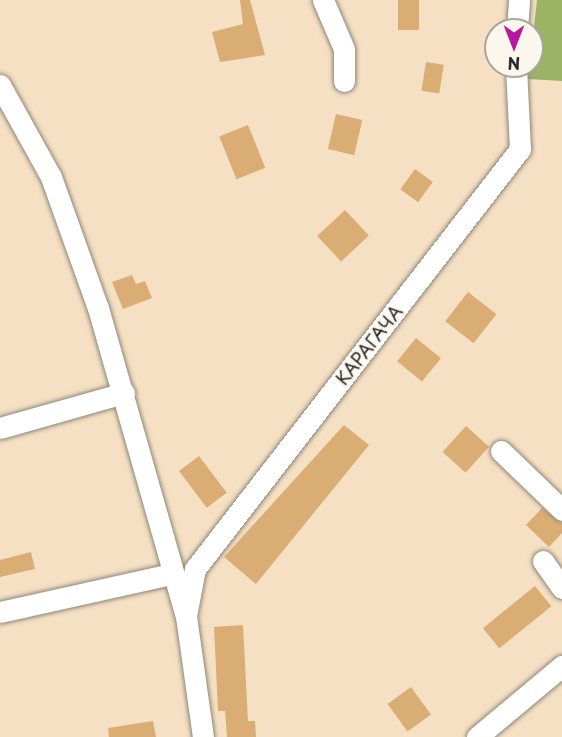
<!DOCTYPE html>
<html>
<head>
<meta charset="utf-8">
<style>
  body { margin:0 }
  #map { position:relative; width:562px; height:737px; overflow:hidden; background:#f5e0c4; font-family:"Playpen Sans",sans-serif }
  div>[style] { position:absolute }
  .forest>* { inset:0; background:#9ab365 }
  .building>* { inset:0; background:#daad74; transform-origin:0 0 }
  .roads { filter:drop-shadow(0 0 2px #908678) drop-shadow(0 0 2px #908678) }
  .minor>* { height:21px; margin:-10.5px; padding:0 10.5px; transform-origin:10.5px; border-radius:10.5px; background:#fff }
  span { translate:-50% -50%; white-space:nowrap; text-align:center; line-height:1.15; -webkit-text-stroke:4.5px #fbf7ec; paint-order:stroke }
  .street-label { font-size:18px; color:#2b2b2b }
  .north { position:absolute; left:484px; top:18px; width:60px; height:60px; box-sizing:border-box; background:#fbf7ec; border:2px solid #a8a59f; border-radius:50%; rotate:180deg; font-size:16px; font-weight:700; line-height:24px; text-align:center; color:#2b2b2b }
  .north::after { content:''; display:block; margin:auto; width:21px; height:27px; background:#b5179e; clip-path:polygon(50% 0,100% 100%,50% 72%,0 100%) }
</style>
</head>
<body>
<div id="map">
  <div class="forest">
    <i style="clip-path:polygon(537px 0,562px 0,562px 81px,528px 79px)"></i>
  </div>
  <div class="building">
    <i style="clip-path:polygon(240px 0,250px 0,265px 55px,220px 62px,212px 32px,243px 24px)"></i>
    <i style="left:398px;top:0;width:21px;height:30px"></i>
    <i style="left:426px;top:62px;width:18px;height:29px;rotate:9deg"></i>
    <i style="left:336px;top:114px;width:27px;height:36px;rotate:13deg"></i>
    <i style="left:248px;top:125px;width:46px;height:31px;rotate:68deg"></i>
    <i style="left:415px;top:169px;width:22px;height:25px;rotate:36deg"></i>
    <i style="left:345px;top:210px;width:35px;height:38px;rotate:47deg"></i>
    <i style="clip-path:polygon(132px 275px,136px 284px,145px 281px,152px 298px,123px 309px,112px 282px)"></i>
    <i style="left:468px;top:292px;width:36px;height:37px;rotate:38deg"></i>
    <i style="left:416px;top:338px;width:32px;height:30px;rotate:39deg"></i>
    <i style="clip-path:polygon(344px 425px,369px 445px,256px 584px,224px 557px)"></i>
    <i style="left:466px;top:426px;width:31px;height:35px;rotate:42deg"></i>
    <i style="left:199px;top:456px;width:46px;height:25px;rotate:53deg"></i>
    <i style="clip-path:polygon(542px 508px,562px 523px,562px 533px,549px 547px,526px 525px)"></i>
    <i style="clip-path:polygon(31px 552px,35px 569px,0 577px,0 560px)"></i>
    <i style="left:535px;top:586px;width:26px;height:67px;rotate:51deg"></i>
    <i style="clip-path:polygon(243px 625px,248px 721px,255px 721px,256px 737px,227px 737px,225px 711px,218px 711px,214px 627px)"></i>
    <i style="left:411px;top:687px;width:34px;height:29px;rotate:54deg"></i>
    <i style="clip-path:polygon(153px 721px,156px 737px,109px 737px,108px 728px)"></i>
  </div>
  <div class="roads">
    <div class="minor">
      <i style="left:323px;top:0;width:53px;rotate:66.8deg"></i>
      <i style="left:344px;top:49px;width:32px;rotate:90deg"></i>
      <i style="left:517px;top:30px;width:30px;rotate:-86deg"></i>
      <i style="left:0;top:85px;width:105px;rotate:61deg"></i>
      <i style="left:51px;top:177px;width:139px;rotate:70.3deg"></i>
      <i style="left:98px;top:308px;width:318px;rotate:74.1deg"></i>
      <i style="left:0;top:428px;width:129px;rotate:-15.8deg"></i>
      <i style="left:501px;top:451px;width:85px;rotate:44deg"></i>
      <i style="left:543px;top:561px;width:33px;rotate:55deg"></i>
      <i style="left:0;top:612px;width:175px;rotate:-12.5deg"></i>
      <i style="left:203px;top:737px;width:122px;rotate:-98deg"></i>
      <i style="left:186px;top:616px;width:48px;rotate:-79.2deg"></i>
      <i style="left:195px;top:569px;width:531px;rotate:-52.27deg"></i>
      <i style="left:520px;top:149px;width:83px;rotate:-92.8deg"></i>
      <i style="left:477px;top:737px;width:111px;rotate:-39.9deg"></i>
    </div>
  </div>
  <div class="street-label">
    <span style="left:369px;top:345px;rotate:-52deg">КАРАГАЧА</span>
  </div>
  <div class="north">N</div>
</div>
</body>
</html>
